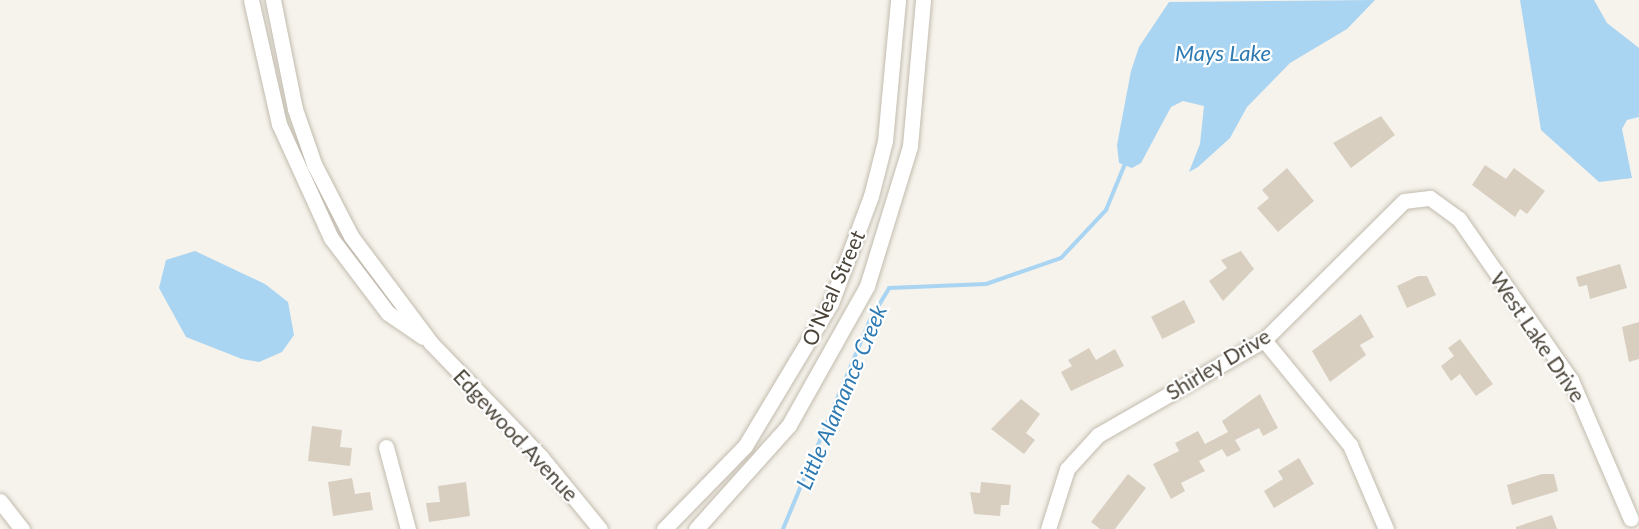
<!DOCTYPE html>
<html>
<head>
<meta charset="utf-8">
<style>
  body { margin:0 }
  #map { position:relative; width:1639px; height:529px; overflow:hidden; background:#f6f3ec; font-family:Lato,sans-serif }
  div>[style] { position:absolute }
  .water>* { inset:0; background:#a9d4f2 }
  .stream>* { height:4px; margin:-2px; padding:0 2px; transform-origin:2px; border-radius:2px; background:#a9d4f2 }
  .building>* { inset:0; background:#d8cfc1; transform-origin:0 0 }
  .roads { filter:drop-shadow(0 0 2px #c2bbae) drop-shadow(0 0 2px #c2bbae) }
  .minor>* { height:15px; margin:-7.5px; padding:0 7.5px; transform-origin:7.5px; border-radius:7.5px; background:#fff }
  span { translate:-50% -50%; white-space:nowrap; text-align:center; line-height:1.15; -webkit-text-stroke:4.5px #fff; paint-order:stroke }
  .street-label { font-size:21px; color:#4b4439 }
  .water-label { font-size:22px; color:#2e7ab2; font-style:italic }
</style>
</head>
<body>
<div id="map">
  <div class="water">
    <i style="clip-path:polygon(1375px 0,1347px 29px,1290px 63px,1247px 107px,1230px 138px,1198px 167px,1189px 172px,1200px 144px,1204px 106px,1183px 101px,1171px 107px,1141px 163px,1132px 168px,1119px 163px,1117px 145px,1131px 71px,1139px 47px,1169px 2px)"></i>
    <i style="clip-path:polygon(1520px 0,1594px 0,1607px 23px,1639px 48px,1639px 117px,1627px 120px,1622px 129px,1632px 178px,1599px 182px,1541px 130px)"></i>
    <i style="clip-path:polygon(195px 251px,265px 284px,288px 302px,294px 335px,282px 352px,259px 362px,242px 359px,186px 337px,159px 288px,166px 260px)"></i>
  </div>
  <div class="stream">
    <i style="left:783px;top:529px;width:226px;rotate:-67.4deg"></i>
    <i style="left:870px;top:320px;width:37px;rotate:-59deg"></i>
    <i style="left:889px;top:288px;width:97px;rotate:-2.4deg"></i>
    <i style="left:986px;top:284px;width:79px;rotate:-19.1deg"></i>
    <i style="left:1061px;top:258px;width:66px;rotate:-46.8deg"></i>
    <i style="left:1106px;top:210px;width:50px;rotate:-67.6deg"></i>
  </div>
  <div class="building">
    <i style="clip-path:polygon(1381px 116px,1395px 135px,1351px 168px,1333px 143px)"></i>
    <i style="clip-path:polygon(1485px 165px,1506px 179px,1514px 168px,1545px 191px,1527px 214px,1520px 209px,1515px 217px,1472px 185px)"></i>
    <i style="clip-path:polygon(1287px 168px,1314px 201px,1278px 232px,1257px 208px,1269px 198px,1262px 190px)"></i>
    <i style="clip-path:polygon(1241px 251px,1254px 269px,1223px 301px,1209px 281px,1227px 268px,1221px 260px)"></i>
    <i style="clip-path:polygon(1620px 264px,1627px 288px,1590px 299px,1587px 285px,1579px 287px,1576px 277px)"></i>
    <i style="clip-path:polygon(1418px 276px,1427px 276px,1436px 295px,1407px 308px,1397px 286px)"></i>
    <i style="left:1184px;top:300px;width:25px;height:37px;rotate:63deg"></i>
    <i style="clip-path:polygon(1361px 314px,1374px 337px,1360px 345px,1366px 355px,1330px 382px,1312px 351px)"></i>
    <i style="clip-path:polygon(1639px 322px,1639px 359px,1629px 362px,1622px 327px)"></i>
    <i style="clip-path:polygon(1460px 339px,1493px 384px,1476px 396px,1460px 374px,1451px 381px,1441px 366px,1454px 356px,1448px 348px)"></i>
    <i style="clip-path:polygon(1089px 348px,1096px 360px,1115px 349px,1124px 366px,1071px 391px,1061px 372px,1072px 366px,1068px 360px)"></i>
    <i style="clip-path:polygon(1260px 394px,1278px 428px,1263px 436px,1259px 428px,1235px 440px,1241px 450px,1227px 457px,1222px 449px,1199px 461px,1205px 471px,1181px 483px,1185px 491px,1171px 499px,1153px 464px,1179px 451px,1175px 443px,1198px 431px,1205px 444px,1228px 432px,1222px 421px)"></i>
    <i style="clip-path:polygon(1021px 399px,1040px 414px,1026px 433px,1035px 440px,1024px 454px,991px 429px)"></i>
    <i style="clip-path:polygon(312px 426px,342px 430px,340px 447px,352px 448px,350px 466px,308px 461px)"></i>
    <i style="clip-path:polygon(1299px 458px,1314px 484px,1274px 508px,1264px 491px,1283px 479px,1278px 471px)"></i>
    <i style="clip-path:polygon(1128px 474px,1146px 488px,1115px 529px,1100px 529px,1091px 522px)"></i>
    <i style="clip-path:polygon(1542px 474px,1554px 474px,1558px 491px,1512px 505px,1507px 485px)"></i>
    <i style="clip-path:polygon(352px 478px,355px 494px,370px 492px,373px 510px,333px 516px,328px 482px)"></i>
    <i style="clip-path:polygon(466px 482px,470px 516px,429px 522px,426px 503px,440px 502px,438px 486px)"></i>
    <i style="clip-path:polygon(981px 482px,1011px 485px,1009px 505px,1001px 505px,1000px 516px,974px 514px,970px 492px,980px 493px)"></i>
    <i style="clip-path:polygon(1552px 515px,1557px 529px,1516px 529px,1516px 527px)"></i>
  </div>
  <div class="roads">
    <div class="minor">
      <i style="left:251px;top:0;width:127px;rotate:77.3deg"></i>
      <i style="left:279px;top:124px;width:125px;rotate:65.5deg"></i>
      <i style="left:331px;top:238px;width:94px;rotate:52.8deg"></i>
      <i style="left:388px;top:313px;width:42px;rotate:34.4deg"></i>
      <i style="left:273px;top:0;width:111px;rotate:78.6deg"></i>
      <i style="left:295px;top:109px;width:58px;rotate:70.9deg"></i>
      <i style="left:314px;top:164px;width:81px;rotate:62.8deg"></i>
      <i style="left:351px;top:236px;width:134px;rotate:53.2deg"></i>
      <i style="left:431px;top:343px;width:158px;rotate:46deg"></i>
      <i style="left:541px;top:457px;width:93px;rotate:50.7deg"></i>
      <i style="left:1264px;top:340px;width:136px;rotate:50.7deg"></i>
      <i style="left:1350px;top:445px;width:91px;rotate:66.8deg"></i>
      <i style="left:386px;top:447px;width:85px;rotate:75deg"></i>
      <i style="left:0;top:501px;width:36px;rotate:52deg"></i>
      <i style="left:664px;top:529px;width:116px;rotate:-45.7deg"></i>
      <i style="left:745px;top:446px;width:167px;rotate:-59deg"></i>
      <i style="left:831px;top:303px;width:114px;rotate:-69.5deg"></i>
      <i style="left:871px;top:196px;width:57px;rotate:-75.7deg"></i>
      <i style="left:885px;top:141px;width:142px;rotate:-84.7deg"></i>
      <i style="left:696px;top:529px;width:140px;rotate:-48.2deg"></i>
      <i style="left:789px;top:425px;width:159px;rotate:-60.7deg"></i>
      <i style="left:867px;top:286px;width:146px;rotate:-72.9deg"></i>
      <i style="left:910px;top:146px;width:147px;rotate:-84.9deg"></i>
      <i style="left:1048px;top:529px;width:63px;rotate:-72.4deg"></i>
      <i style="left:1067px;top:469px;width:46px;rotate:-47.6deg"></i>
      <i style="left:1098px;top:435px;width:191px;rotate:-29.8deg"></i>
      <i style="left:1264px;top:340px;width:197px;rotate:-44.8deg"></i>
      <i style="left:1404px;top:201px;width:26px;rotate:-7deg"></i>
      <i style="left:1430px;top:198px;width:36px;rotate:36deg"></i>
      <i style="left:1459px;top:219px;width:196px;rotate:55.2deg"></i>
      <i style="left:1571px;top:380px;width:151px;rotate:66.7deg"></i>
    </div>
  </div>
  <div class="street-label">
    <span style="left:833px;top:288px;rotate:-66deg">O'Neal Street</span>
    <span style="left:1538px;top:337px;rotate:56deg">West Lake Drive</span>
    <span style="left:1218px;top:364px;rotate:-31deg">Shirley Drive</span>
    <span style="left:516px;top:435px;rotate:47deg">Edgewood Avenue</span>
  </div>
  <div class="water-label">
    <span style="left:1223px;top:53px">Mays Lake</span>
    <span style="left:841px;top:397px;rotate:-67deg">Little Alamance Creek</span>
  </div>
</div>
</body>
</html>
